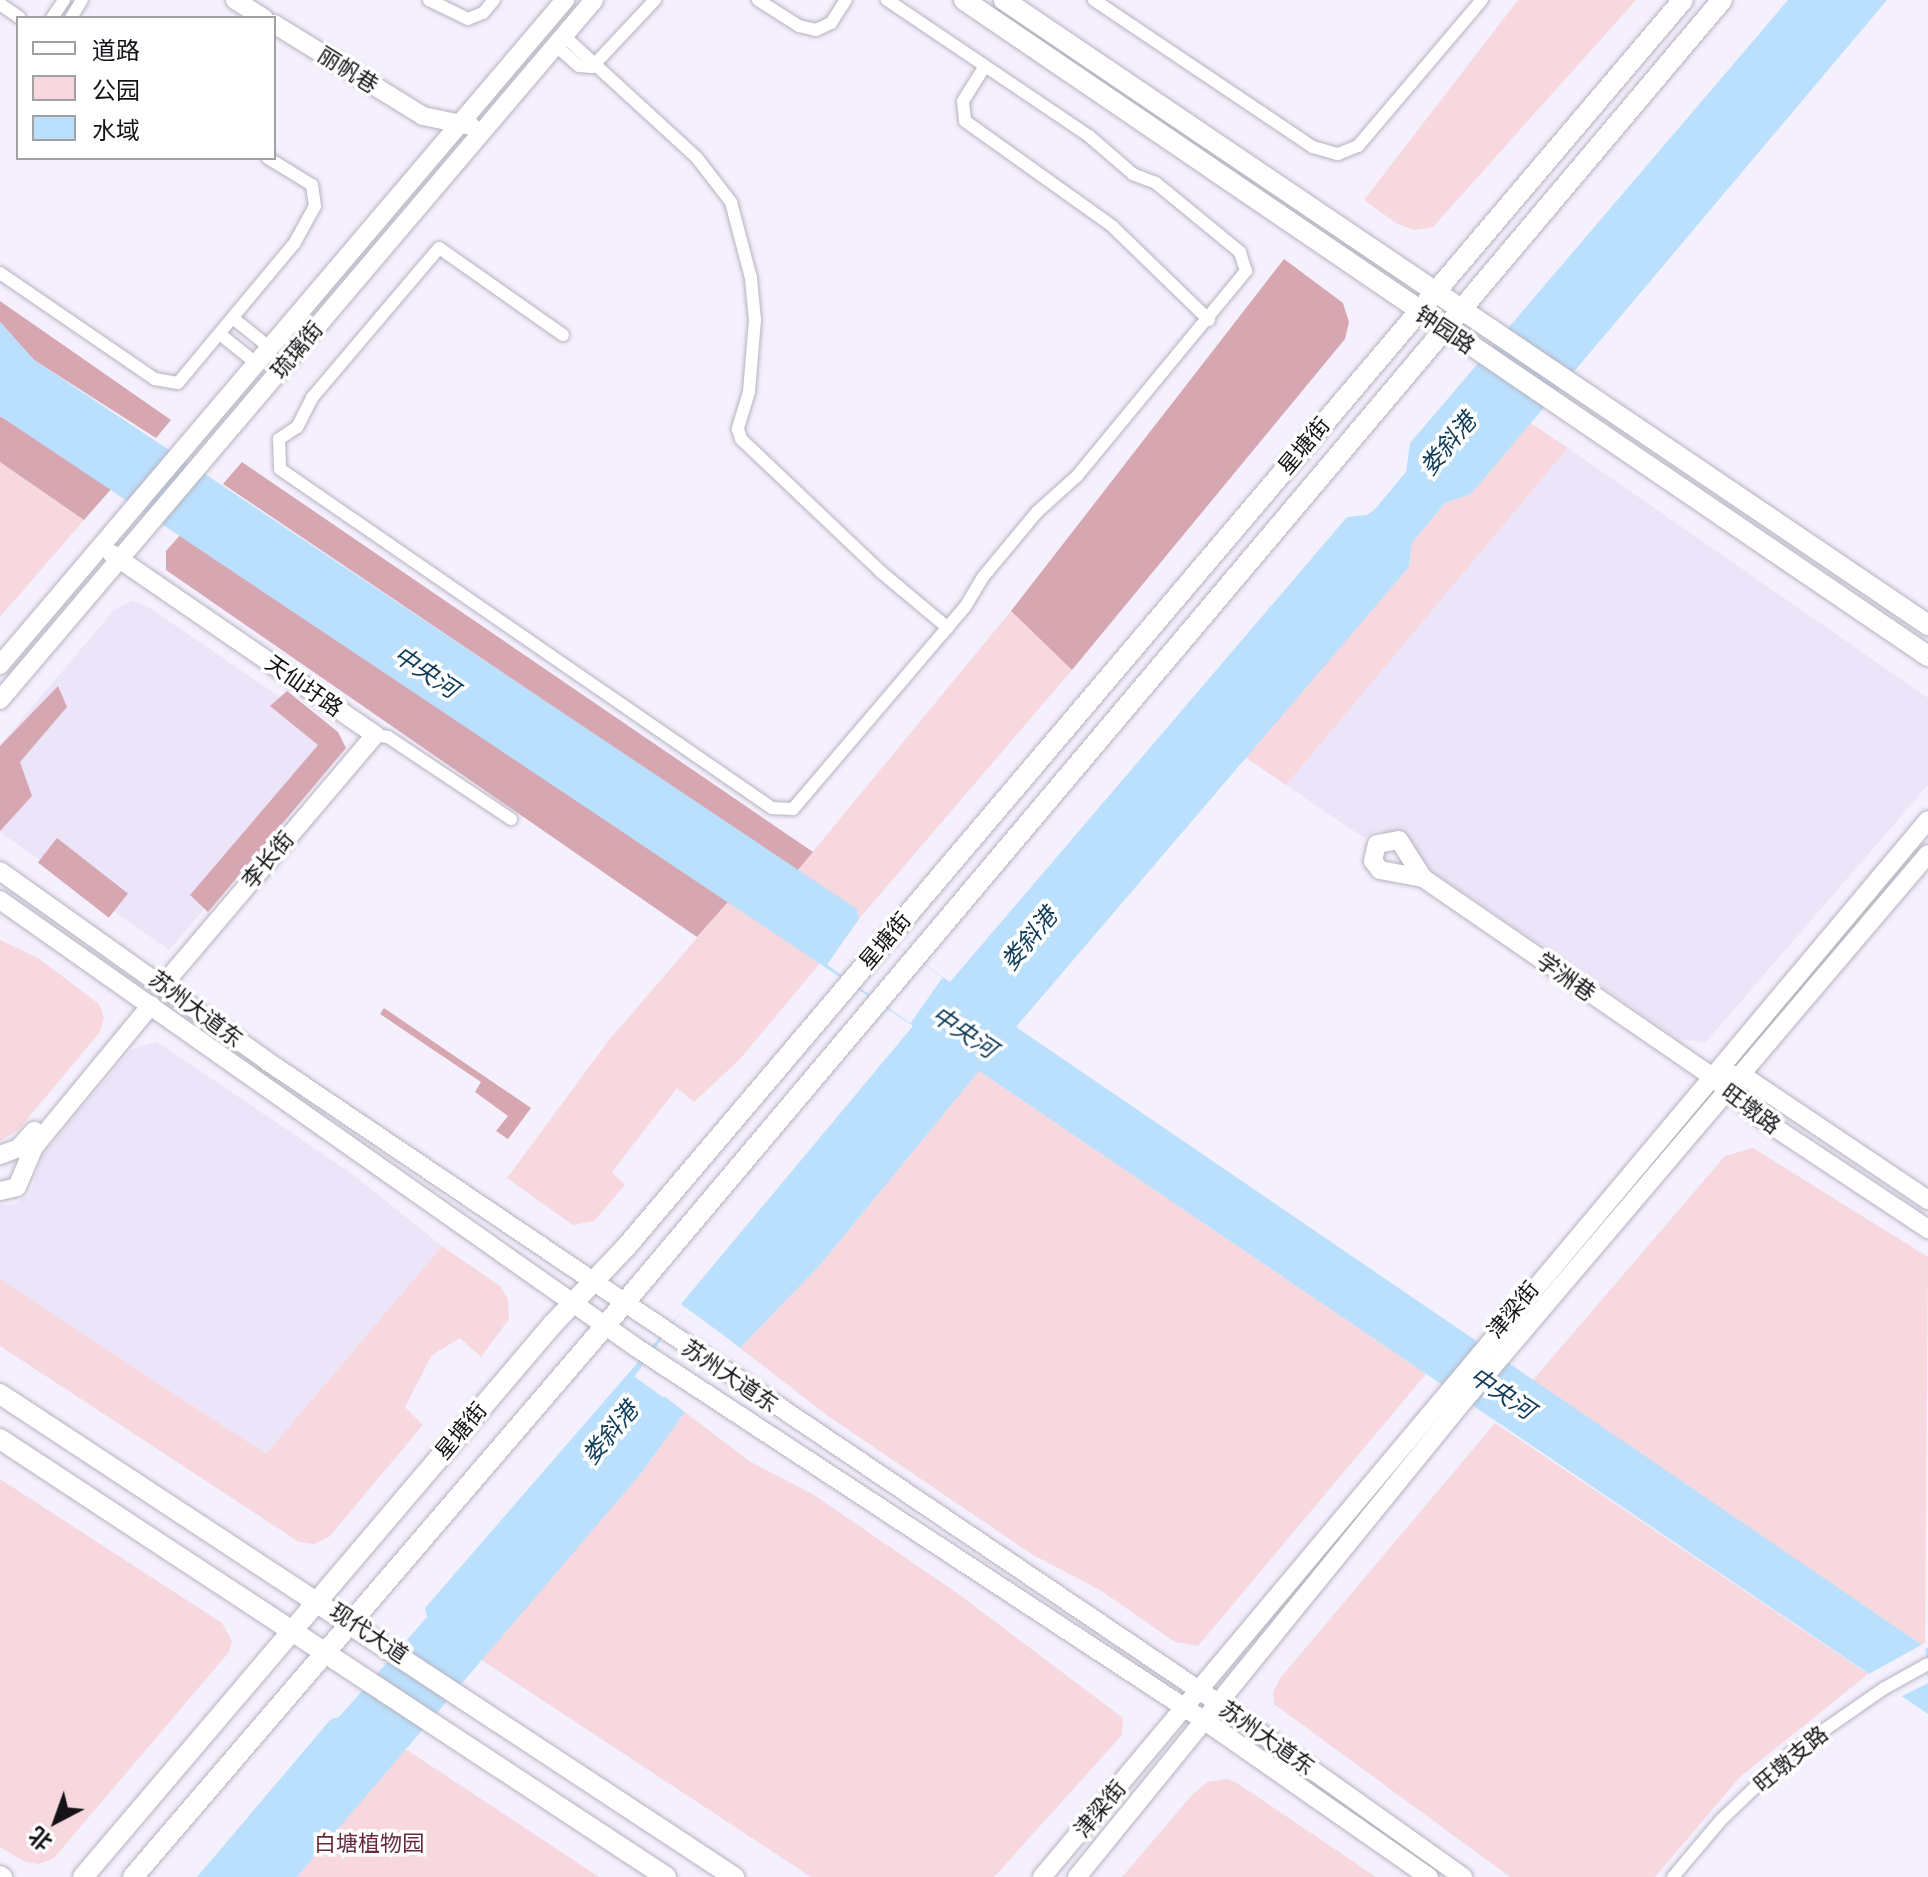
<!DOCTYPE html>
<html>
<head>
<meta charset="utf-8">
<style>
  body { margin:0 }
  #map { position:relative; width:1928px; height:1877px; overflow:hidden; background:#f5f0fe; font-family:"Space Grotesk","Noto Sans SC",sans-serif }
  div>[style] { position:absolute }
  .built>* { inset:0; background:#ece4f9 }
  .green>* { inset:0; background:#f6d8de }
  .forest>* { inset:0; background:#d6a7b1; transform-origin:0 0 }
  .water>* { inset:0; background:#bbe0fd }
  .pier>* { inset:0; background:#f5f0fe; transform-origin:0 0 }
  .roads { filter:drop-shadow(0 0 2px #b7b2be) drop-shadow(0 0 2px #b7b2be) }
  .street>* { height:12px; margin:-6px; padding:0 6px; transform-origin:6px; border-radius:6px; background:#fff }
  .secondary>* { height:18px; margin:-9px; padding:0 9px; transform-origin:9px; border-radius:9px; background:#fff }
  .primary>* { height:20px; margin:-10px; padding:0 10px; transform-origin:10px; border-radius:10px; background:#fff }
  span { translate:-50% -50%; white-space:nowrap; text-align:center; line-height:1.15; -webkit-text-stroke:7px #fff; paint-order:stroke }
  .street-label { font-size:22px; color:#151318 }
  .park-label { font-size:22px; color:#652a3b }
  .water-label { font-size:24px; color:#103c59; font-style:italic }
  .legend { position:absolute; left:16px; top:16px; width:260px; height:144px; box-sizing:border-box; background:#fff; border:2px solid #a1a1a3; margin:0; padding:10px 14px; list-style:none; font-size:24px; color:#151318 }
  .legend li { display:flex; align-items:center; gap:16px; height:40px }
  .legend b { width:40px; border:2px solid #a1a1a3 }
  .north { position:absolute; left:16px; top:1781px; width:80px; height:80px; -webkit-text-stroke:6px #fff; paint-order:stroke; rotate:221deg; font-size:22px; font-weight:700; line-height:32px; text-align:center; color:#151318 }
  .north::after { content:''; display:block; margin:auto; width:28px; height:36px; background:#151318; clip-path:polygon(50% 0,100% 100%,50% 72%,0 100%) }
</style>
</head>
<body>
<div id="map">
  <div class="built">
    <i style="clip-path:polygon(1568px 448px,1928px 698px,1928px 785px,1705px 1043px,1679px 1039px,1430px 870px,1406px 837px,1378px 830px,1364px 838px,1286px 785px)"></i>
    <i style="clip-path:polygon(132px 601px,145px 605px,333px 733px,333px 759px,169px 950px,0 832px,0 745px,114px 610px)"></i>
    <i style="clip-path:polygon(157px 1042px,351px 1173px,442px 1246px,266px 1454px,0 1279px,0 1205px,13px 1205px,30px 1194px,43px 1154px,132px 1049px)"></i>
  </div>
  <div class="green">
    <i style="clip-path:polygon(1518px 0,1636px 0,1433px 227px,1414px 230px,1396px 223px,1364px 200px)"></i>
    <i style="clip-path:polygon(1529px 422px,1568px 448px,1286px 785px,1245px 757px,1409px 567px,1412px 543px,1445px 503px,1471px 494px)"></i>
    <i style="clip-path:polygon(0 462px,84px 520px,0 617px)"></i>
    <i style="clip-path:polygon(1011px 611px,1072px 670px,859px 919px,857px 909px,797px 871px)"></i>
    <i style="clip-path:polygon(728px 902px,822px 961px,740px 1059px,694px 1102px,677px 1088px,612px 1172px,625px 1185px,594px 1221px,573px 1225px,507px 1178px,609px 1040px)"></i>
    <i style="clip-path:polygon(0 940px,38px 958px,99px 1004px,104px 1017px,100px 1032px,18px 1130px,0 1141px)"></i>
    <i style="clip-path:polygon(979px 1071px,1426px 1374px,1198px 1646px,1175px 1642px,1100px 1590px,1033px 1555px,828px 1416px,740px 1348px,820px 1265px)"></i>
    <i style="clip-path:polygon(1753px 1148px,1928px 1257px,1925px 1647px,1532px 1381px,1725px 1156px)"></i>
    <i style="clip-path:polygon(442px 1246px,500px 1286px,508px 1299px,509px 1319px,481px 1357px,460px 1338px,432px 1355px,405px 1407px,423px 1425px,329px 1537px,314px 1544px,299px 1542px,0 1346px,0 1279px,266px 1454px)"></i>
    <i style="clip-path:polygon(685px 1412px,749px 1461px,814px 1495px,957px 1593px,1123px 1718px,1122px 1735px,994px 1877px,811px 1877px,480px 1659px,643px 1471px)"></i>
    <i style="clip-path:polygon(1495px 1423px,1868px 1674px,1740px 1777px,1655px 1877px,1510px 1877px,1274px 1704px,1273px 1692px,1281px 1677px)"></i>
    <i style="clip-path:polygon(0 1479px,222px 1623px,232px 1641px,229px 1652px,54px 1858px,39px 1864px,25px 1862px,0 1847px)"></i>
    <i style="clip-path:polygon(404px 1748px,599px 1877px,297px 1877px)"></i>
    <i style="clip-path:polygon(1227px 1779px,1237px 1783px,1376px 1877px,1122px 1877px,1192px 1795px,1207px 1782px)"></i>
  </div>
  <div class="forest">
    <i style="clip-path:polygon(1284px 259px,1343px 303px,1349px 322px,1345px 339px,1072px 670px,1011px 611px)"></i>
    <i style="clip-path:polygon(0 301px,171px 420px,156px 438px,34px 360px,0 322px)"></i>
    <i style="clip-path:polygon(0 416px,113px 487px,84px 520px,0 462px)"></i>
    <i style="clip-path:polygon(242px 462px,813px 852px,797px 871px,223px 484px)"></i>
    <i style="clip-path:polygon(181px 534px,728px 902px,697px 937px,166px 570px,166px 551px)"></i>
    <i style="clip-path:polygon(58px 686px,67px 707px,20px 762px,32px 796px,0 831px,0 746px)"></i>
    <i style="clip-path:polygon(287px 691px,338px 732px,346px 748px,208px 912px,190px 895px,318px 745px,270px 706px)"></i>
    <i style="left:57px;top:838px;width:90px;height:31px;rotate:38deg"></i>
    <i style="clip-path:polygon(384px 1008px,531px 1108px,508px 1139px,496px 1131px,508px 1116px,475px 1092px,481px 1082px,380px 1014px)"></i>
  </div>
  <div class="water">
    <i style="clip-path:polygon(1788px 0,1887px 0,1471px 494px,1445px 503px,1412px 543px,1409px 567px,1016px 1027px,1928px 1649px,1928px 1714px,979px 1071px,820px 1265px,740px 1348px,714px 1328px,710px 1333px,660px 1393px,685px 1412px,643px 1471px,297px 1877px,197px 1877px,331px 1719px,339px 1717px,427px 1617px,425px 1608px,685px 1308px,681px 1304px,913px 1026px,0 416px,0 322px,34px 360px,857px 909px,859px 919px,950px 982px,1347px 517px,1367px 515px,1375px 509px,1406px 472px,1410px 443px)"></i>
  </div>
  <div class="pier">
    <i style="left:859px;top:919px;width:102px;height:56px;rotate:35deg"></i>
    <i style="left:685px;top:1307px;width:36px;height:86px;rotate:36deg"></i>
    <i style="clip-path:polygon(1925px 1643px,1928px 1683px,1898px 1698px,1865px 1676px)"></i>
  </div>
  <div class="roads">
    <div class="street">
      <i style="left:429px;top:0;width:43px;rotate:26deg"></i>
      <i style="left:468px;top:19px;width:16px;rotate:-22deg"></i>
      <i style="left:483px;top:13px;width:17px;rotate:-50deg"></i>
      <i style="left:758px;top:0;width:49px;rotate:32.4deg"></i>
      <i style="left:799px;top:26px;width:17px;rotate:13deg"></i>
      <i style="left:816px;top:30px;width:17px;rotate:-25deg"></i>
      <i style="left:831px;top:23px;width:27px;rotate:-57deg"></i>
      <i style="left:1094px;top:0;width:264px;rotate:33.9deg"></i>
      <i style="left:1313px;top:147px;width:26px;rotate:16deg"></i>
      <i style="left:1338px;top:154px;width:22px;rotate:-22deg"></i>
      <i style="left:1358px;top:146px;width:192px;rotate:-49.7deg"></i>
      <i style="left:0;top:4px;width:24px;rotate:35deg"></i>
      <i style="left:52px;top:18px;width:22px;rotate:-56deg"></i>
      <i style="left:71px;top:18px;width:21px;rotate:-59deg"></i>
      <i style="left:564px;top:36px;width:180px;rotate:42.5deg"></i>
      <i style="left:697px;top:158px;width:56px;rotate:52.3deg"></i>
      <i style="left:731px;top:202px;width:79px;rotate:75.3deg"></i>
      <i style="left:751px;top:278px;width:42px;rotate:84.6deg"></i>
      <i style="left:755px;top:320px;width:72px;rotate:94.8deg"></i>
      <i style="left:749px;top:392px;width:39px;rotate:107deg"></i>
      <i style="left:738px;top:429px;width:10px;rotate:73deg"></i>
      <i style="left:741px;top:439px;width:193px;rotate:43.5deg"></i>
      <i style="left:881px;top:572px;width:87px;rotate:39.9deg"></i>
      <i style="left:556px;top:46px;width:30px;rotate:41deg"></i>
      <i style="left:579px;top:66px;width:13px;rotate:4deg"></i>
      <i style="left:985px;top:66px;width:41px;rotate:122.2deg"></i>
      <i style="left:963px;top:101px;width:20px;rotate:84deg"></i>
      <i style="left:965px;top:121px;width:181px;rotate:35.5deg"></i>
      <i style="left:1112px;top:226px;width:135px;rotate:44.1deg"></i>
      <i style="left:592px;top:67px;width:92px;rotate:-46.8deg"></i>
      <i style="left:0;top:273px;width:188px;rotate:34.4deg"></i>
      <i style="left:155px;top:379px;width:23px;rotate:10deg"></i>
      <i style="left:178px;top:383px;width:181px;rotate:-50.2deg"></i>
      <i style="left:294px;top:244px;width:43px;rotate:-61.1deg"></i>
      <i style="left:315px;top:206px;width:21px;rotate:-98deg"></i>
      <i style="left:312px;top:185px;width:52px;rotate:-148.5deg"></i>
      <i style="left:234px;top:319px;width:45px;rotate:38.7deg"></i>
      <i style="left:221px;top:335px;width:45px;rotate:38.7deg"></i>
      <i style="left:563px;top:335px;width:151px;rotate:-144.9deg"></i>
      <i style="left:439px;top:248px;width:197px;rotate:130.3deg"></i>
      <i style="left:312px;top:398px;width:33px;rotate:117deg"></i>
      <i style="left:297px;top:427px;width:22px;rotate:146deg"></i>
      <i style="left:279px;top:439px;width:30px;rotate:88deg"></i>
      <i style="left:280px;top:469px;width:597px;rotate:34.57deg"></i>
      <i style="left:772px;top:808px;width:21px;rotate:3deg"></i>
      <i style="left:793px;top:809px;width:265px;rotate:-49.6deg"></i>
      <i style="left:965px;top:607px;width:35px;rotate:-59deg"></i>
      <i style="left:983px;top:577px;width:85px;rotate:-50.3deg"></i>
      <i style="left:1037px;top:512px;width:54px;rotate:-42deg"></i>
      <i style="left:1077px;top:476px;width:266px;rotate:-50.5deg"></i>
      <i style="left:1246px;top:271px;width:20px;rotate:-108deg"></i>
      <i style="left:1240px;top:252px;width:109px;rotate:-140.6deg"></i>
      <i style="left:1156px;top:183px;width:25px;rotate:-159deg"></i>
      <i style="left:1133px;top:174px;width:58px;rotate:-139.2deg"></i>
      <i style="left:1089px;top:136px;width:244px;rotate:-146deg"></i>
      <i style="left:375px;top:735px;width:13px;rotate:9deg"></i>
      <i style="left:388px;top:737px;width:148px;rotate:33.7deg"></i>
      <i style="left:1673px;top:1877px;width:76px;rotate:-49.8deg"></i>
      <i style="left:1722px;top:1819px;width:95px;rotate:-43.7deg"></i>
      <i style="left:1791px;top:1753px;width:112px;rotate:-34.8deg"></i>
      <i style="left:1883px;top:1689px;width:51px;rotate:-29.1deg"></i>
    </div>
    <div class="secondary">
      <i style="left:235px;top:0;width:34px;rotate:32deg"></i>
      <i style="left:274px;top:24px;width:175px;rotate:31.7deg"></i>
      <i style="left:423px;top:116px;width:49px;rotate:11.8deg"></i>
      <i style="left:112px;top:554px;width:319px;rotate:34.5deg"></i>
      <i style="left:375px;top:735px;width:329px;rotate:130.3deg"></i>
      <i style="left:0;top:665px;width:873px;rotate:-49.65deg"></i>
      <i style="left:0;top:700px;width:918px;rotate:-49.68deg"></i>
      <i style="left:0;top:871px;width:328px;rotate:35.4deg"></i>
      <i style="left:267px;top:1061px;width:1147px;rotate:34.02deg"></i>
      <i style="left:1218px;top:1703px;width:301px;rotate:35.4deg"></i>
      <i style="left:1423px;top:878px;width:44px;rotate:-169.5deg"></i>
      <i style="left:1380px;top:870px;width:11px;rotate:-128deg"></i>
      <i style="left:1373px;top:861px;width:17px;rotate:-77deg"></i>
      <i style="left:1377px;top:844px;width:22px;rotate:-10deg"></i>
      <i style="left:1399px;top:840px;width:45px;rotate:57.7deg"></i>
      <i style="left:1423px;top:878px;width:348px;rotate:34.5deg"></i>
      <i style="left:1710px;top:1075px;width:72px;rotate:39.9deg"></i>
      <i style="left:1765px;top:1121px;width:196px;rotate:33.5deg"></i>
      <i style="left:0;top:900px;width:779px;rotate:35.12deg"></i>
      <i style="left:637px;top:1348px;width:680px;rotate:33.29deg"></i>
      <i style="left:1205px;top:1721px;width:273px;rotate:34.9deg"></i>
      <i style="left:1733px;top:1075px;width:9px"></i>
      <i style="left:1742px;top:1075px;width:224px;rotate:33.9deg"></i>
      <i style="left:0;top:1155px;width:20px;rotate:-20deg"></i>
      <i style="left:19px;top:1148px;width:23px;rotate:-49deg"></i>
      <i style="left:0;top:1191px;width:17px;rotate:-13deg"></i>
      <i style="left:17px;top:1187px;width:43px;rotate:-67deg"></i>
      <i style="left:34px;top:1147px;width:184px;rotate:-50.5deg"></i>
      <i style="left:0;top:1875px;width:4px;rotate:34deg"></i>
      <i style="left:1042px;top:1877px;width:1379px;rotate:-50.03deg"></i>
      <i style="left:1077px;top:1877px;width:611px;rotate:-50.92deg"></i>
      <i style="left:1462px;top:1403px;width:720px;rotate:-49.67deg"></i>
    </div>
    <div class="primary">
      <i style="left:964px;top:0;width:1166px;rotate:34.24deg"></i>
      <i style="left:1004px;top:0;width:1116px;rotate:34.07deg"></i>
      <i style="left:0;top:1394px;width:879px;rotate:33.35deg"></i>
      <i style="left:0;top:1439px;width:797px;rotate:33.33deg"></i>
      <i style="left:83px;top:1877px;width:726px;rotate:-49.64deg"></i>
      <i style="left:553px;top:1324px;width:108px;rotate:-46.5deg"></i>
      <i style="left:627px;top:1246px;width:1633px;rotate:-49.72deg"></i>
      <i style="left:133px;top:1877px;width:726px;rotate:-49.42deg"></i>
      <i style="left:605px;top:1326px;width:1734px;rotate:-49.89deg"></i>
    </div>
  </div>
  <div class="street-label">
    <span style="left:348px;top:70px;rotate:32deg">丽帆巷</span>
    <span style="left:1445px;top:330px;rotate:34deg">钟园路</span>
    <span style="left:297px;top:350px;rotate:-50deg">琉璃街</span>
    <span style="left:1304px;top:446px;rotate:-50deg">星塘街</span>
    <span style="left:304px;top:686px;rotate:35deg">天仙圩路</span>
    <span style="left:268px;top:860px;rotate:-50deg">李长街</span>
    <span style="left:885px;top:941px;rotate:-50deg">星塘街</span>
    <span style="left:1566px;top:977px;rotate:35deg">学洲巷</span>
    <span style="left:196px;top:1009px;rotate:37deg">苏州大道东</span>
    <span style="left:1751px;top:1109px;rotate:37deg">旺墩路</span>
    <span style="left:1513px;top:1310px;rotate:-50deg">津梁街</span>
    <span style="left:730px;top:1376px;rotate:34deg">苏州大道东</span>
    <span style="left:461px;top:1431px;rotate:-50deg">星塘街</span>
    <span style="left:369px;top:1633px;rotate:34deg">现代大道</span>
    <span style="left:1267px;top:1738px;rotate:35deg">苏州大道东</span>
    <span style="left:1791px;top:1759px;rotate:-40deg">旺墩支路</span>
    <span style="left:1100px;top:1809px;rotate:-50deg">津梁街</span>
  </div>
  <div class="park-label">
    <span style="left:369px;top:1844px">白塘植物园</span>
  </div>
  <div class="water-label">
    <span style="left:1448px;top:444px;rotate:-50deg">娄斜港</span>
    <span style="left:426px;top:672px;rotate:34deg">中央河</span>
    <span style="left:1029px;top:939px;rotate:-50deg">娄斜港</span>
    <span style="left:964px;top:1032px;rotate:34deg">中央河</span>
    <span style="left:1502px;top:1393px;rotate:34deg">中央河</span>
    <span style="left:610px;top:1433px;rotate:-50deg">娄斜港</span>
  </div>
  <ul class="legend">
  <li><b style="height:10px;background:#fff"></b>道路</li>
  <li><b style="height:22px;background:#f6d8de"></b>公园</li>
  <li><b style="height:22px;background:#bbe0fd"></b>水域</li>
  </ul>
  <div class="north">北</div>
</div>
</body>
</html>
